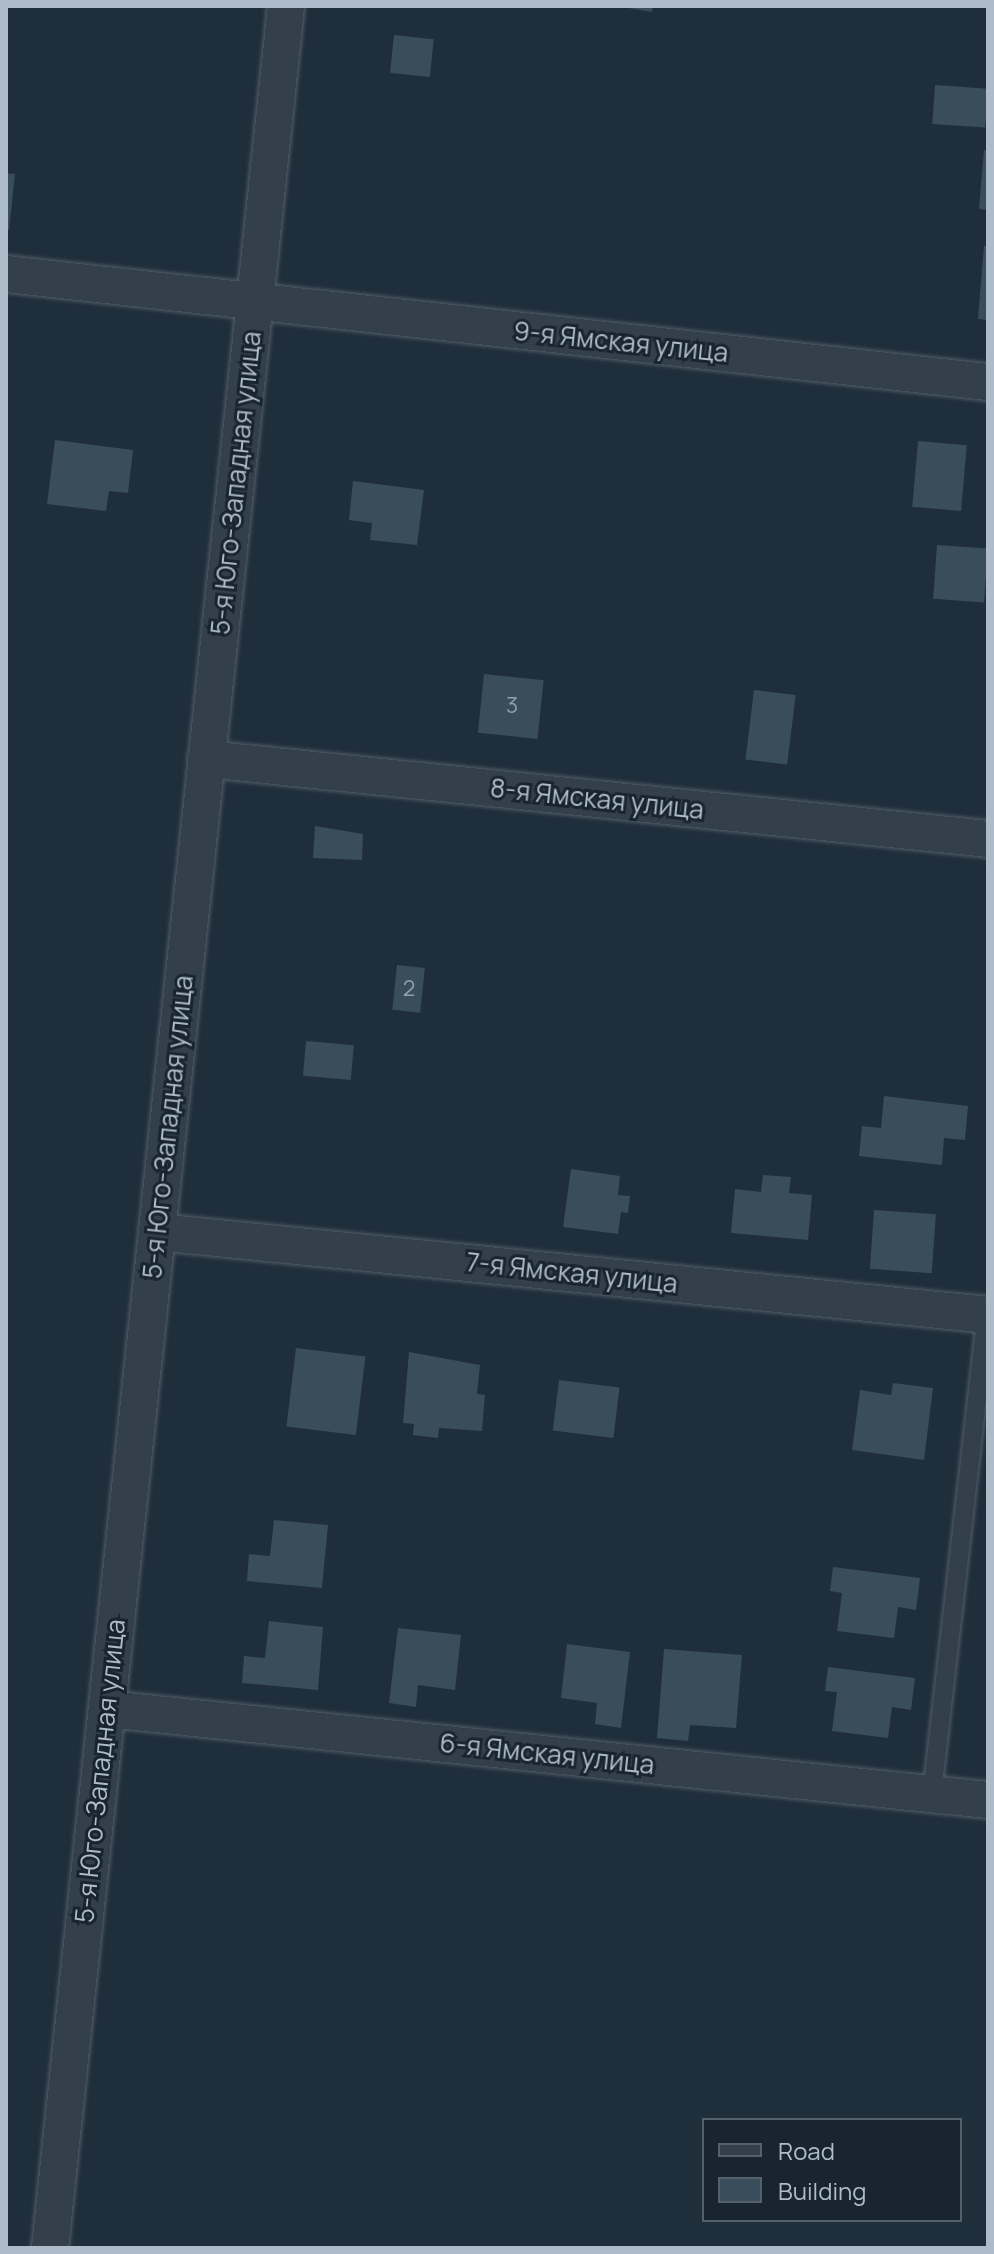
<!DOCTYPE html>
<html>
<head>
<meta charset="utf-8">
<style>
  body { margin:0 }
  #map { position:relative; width:994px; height:2254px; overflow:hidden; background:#1f2e3b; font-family:Manrope,sans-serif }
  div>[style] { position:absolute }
  .building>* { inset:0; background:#3a4d5b; transform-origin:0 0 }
  .roads { filter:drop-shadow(0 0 2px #515e69) drop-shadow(0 0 2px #515e69) }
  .service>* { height:18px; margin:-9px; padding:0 9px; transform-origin:9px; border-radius:9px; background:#33404c }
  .minor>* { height:36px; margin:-18px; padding:0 18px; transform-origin:18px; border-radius:18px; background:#33404c }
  span { translate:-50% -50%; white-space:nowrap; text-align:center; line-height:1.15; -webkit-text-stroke:6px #182530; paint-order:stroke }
  .number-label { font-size:22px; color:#91a0ad }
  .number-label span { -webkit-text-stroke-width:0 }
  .street-label { font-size:26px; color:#aebbc8 }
  .frame { position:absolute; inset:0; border:8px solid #aebbc8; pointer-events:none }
  .legend { position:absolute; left:702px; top:2118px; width:260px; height:104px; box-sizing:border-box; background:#182530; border:2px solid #54616d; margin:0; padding:10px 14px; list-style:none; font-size:24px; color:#aebbc8 }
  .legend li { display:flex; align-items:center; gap:16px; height:40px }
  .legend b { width:40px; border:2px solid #54616d }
</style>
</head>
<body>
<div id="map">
  <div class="building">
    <i style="clip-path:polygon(617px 6px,653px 6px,652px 12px)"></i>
    <i style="left:394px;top:35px;width:40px;height:38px;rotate:6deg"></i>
    <i style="left:935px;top:85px;width:53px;height:39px;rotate:4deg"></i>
    <i style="clip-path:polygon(984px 150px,988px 151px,988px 210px,979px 209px)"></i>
    <i style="clip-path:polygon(6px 173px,15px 174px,9px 230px,6px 229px)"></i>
    <i style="clip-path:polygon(984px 246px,988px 246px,988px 320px,978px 319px)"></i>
    <i style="clip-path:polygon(55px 440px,133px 450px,128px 493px,109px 491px,106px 511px,47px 504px)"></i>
    <i style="left:918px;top:441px;width:49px;height:66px;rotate:5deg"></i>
    <i style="clip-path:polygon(353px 481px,424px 490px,417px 545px,370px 540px,372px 523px,349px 520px)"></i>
    <i style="left:937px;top:545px;width:51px;height:54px;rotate:4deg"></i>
    <i style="left:484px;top:674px;width:60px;height:59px;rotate:6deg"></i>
    <i style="left:754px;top:690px;width:42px;height:70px;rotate:7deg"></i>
    <i style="clip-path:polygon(315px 826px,363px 834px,362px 860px,313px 858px)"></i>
    <i style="left:397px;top:965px;width:28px;height:45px;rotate:6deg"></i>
    <i style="left:306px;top:1041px;width:48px;height:35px;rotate:5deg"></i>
    <i style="clip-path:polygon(884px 1096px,968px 1106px,965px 1140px,944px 1138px,942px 1165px,859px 1156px,862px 1126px,881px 1128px)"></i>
    <i style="clip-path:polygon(571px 1169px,620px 1176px,618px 1195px,630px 1196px,628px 1213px,621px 1212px,618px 1234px,563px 1227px)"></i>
    <i style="clip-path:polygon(763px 1175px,791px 1177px,789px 1193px,812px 1195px,808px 1240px,731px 1233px,735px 1189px,761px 1192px)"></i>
    <i style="left:874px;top:1210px;width:62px;height:59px;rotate:4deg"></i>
    <i style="left:296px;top:1348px;width:70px;height:79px;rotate:7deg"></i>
    <i style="clip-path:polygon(409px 1352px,480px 1365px,477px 1394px,485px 1395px,482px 1431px,439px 1428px,438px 1438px,413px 1435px,414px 1424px,403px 1423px)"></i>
    <i style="left:559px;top:1380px;width:61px;height:51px;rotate:7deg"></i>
    <i style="clip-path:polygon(893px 1383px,933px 1388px,924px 1460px,852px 1450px,860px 1390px,891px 1395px)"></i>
    <i style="clip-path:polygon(274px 1520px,328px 1525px,322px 1588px,247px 1581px,249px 1554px,270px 1556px)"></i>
    <i style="clip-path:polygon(833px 1567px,920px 1578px,916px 1610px,898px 1607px,894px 1638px,837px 1631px,842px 1593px,830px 1591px)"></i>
    <i style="clip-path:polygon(269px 1621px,323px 1627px,318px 1690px,242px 1683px,244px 1656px,265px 1658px)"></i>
    <i style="clip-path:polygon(398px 1628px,461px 1635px,455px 1690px,418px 1685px,416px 1707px,389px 1703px)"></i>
    <i style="clip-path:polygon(567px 1644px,630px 1652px,621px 1728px,595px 1724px,597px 1703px,561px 1698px)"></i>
    <i style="clip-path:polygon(664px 1649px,742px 1655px,736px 1728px,690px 1725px,688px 1741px,657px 1738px)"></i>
    <i style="clip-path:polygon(828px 1667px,915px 1678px,911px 1710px,892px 1707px,888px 1738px,832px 1731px,837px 1692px,825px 1691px)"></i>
  </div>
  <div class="roads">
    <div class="service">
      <i style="left:932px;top:1794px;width:489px;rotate:-83.5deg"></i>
    </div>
    <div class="minor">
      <i style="left:6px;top:274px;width:988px;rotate:6.28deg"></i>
      <i style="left:206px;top:759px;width:786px;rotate:5.84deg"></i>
      <i style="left:157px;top:1232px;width:835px;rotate:5.7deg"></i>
      <i style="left:107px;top:1709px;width:886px;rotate:5.9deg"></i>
      <i style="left:50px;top:2248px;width:2254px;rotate:-83.99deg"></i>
    </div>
  </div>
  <div class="number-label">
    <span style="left:512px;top:706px">3</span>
    <span style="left:409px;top:989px">2</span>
  </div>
  <div class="street-label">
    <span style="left:621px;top:342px;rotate:6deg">9-я Ямская улица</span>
    <span style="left:236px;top:483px;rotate:-84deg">5-я Юго-Западная улица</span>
    <span style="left:597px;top:799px;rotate:6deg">8-я Ямская улица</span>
    <span style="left:168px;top:1127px;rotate:-84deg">5-я Юго-Западная улица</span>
    <span style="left:572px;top:1273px;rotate:6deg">7-я Ямская улица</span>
    <span style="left:547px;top:1754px;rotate:6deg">6-я Ямская улица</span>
    <span style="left:100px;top:1771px;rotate:-84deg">5-я Юго-Западная улица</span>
  </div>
  <div class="frame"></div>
  <ul class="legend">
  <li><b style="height:10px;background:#33404c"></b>Road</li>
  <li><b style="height:22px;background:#3a4d5b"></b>Building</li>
  </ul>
</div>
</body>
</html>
